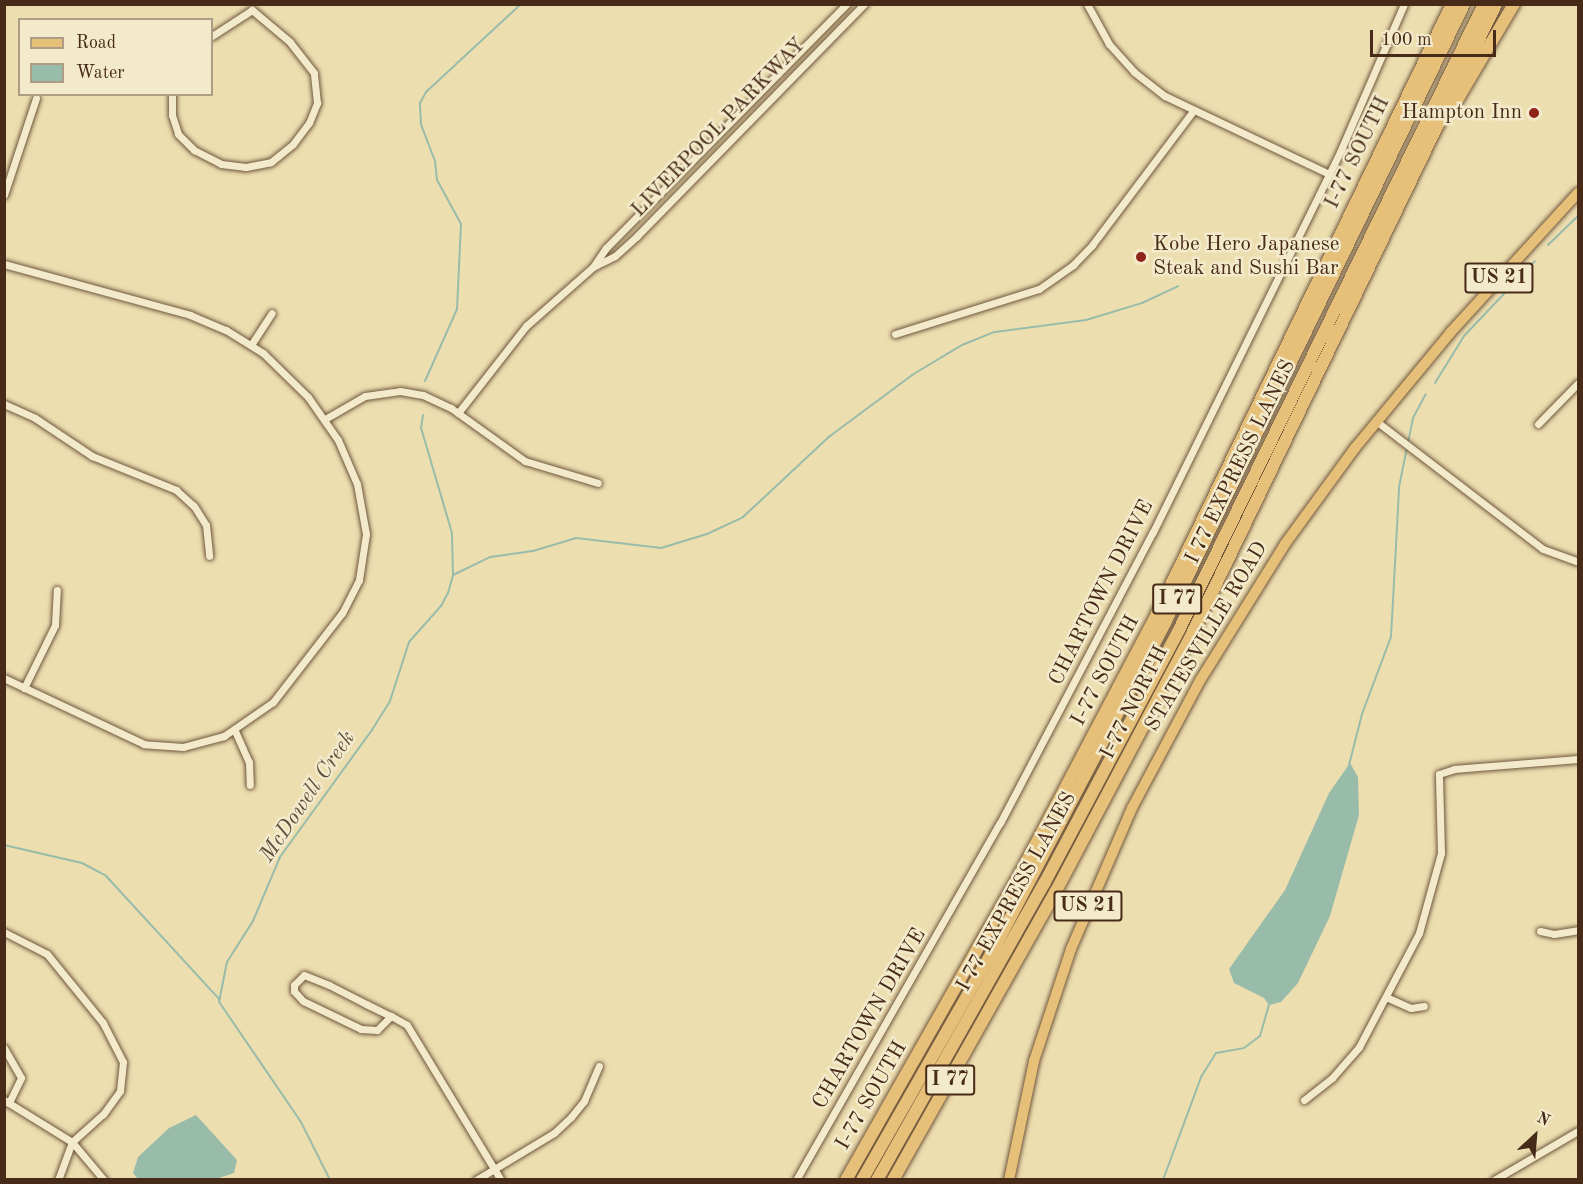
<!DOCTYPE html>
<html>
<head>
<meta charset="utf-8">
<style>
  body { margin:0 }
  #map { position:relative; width:1583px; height:1184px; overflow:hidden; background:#eddeb0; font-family:"Old Standard TT",serif }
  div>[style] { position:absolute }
  .water>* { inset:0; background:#99bcaa }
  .stream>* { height:2px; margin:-1px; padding:0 1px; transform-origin:1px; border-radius:1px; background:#99bcaa }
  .roads { filter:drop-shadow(0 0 2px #70573d) drop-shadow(0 0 2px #70573d) }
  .street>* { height:7px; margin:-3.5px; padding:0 3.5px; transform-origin:3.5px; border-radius:3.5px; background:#f3eacc }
  .primary>* { height:10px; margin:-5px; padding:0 5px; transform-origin:5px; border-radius:5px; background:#e6bf78 }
  .highway>* { height:12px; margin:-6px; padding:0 6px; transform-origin:6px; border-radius:6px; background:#e6bf78 }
  .dots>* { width:16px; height:16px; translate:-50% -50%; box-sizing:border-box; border:3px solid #f3eacc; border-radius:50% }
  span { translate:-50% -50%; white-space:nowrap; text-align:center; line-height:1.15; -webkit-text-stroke:5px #f3eacc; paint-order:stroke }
  .shield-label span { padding:2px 4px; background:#f3eacc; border:2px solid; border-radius:4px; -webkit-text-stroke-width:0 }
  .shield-label { font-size:20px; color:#472a17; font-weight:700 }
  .poi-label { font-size:21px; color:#472a17 }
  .right { translate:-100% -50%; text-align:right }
  .left { translate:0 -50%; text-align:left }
  .street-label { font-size:21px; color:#472a17 }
  .water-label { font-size:22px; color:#5c4e3c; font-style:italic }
  .frame { position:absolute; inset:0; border:6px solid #472a17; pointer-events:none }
  .legend { position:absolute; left:18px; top:18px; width:195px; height:78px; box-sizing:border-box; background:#f3eacc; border:2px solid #ae9d84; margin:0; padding:8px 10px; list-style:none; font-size:18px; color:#472a17 }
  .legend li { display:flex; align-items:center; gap:12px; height:30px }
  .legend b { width:30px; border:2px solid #ae9d84 }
  .north { position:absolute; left:1505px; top:1106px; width:60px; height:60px; -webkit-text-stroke:4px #f3eacc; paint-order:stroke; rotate:26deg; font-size:16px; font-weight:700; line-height:24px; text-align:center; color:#472a17 }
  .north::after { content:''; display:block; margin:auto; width:21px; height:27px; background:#472a17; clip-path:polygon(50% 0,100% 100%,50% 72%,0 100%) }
  .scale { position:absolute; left:1370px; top:30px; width:126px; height:27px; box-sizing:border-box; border:3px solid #472a17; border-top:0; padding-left:8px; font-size:18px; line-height:21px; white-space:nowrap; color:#472a17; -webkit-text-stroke:4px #f3eacc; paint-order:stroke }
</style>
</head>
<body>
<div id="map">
  <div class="water">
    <i style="clip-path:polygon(1350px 763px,1358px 777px,1359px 815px,1330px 916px,1298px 983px,1281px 1002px,1269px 1005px,1264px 998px,1234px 983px,1229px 969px,1285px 890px,1329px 793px)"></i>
    <i style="clip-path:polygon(196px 1115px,237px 1160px,234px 1173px,216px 1179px,138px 1179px,133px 1173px,138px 1157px,169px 1128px)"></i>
  </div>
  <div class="stream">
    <i style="left:1548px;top:245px;width:42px;rotate:-44deg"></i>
    <i style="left:425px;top:381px;width:79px;rotate:-66deg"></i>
    <i style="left:457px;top:309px;width:85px;rotate:-87.3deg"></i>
    <i style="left:461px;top:224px;width:50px;rotate:-118.6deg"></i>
    <i style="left:437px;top:180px;width:19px;rotate:-96deg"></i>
    <i style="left:435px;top:161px;width:40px;rotate:-111deg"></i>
    <i style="left:421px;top:124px;width:21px;rotate:-93deg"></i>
    <i style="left:420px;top:103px;width:13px;rotate:-61deg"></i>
    <i style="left:426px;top:92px;width:129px;rotate:-42.8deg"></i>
    <i style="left:1435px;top:383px;width:55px;rotate:-58.3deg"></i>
    <i style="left:1464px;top:336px;width:103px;rotate:-46.6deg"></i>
    <i style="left:453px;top:575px;width:41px;rotate:-25.9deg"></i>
    <i style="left:490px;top:557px;width:43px;rotate:-7.9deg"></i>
    <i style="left:533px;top:551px;width:45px;rotate:-16.8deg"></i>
    <i style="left:576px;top:538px;width:86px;rotate:6.7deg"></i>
    <i style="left:661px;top:548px;width:48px;rotate:-16.9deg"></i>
    <i style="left:707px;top:534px;width:40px;rotate:-25deg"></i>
    <i style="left:743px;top:517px;width:119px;rotate:-43deg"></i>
    <i style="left:830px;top:436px;width:102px;rotate:-36.6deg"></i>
    <i style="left:912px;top:375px;width:58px;rotate:-31deg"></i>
    <i style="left:962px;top:345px;width:35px;rotate:-22deg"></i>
    <i style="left:995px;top:332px;width:92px;rotate:-7.5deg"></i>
    <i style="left:1086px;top:320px;width:59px;rotate:-16.9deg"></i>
    <i style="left:1142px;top:303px;width:40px;rotate:-25deg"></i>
    <i style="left:1349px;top:765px;width:53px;rotate:-75.7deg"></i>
    <i style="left:1362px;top:714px;width:82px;rotate:-69.4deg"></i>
    <i style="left:1391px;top:637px;width:150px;rotate:-86.9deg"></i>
    <i style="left:1399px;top:487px;width:70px;rotate:-78.5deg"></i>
    <i style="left:1413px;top:418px;width:27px;rotate:-62deg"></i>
    <i style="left:4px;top:845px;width:80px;rotate:13deg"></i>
    <i style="left:82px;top:863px;width:27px;rotate:28deg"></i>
    <i style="left:106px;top:876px;width:168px;rotate:47.4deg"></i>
    <i style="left:330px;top:1180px;width:65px;rotate:-116.6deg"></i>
    <i style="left:301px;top:1122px;width:145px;rotate:-124.3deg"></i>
    <i style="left:219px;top:1002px;width:41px;rotate:-78.7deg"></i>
    <i style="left:227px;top:962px;width:49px;rotate:-57.6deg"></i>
    <i style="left:253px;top:921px;width:69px;rotate:-67.1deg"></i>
    <i style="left:280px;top:857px;width:157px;rotate:-54.1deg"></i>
    <i style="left:372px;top:730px;width:34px;rotate:-58deg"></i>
    <i style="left:390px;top:701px;width:62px;rotate:-72.1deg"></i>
    <i style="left:409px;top:642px;width:48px;rotate:-48.4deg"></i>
    <i style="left:441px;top:606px;width:15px;rotate:-62deg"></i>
    <i style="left:448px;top:593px;width:19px;rotate:-74deg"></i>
    <i style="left:453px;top:575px;width:42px;rotate:-91.4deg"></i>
    <i style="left:452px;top:533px;width:109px;rotate:-106.4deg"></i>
    <i style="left:421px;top:428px;width:13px;rotate:-81deg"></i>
    <i style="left:1163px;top:1180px;width:110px;rotate:-69.7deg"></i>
    <i style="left:1201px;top:1077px;width:28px;rotate:-58deg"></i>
    <i style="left:1216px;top:1053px;width:28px;rotate:-10deg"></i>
    <i style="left:1244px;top:1048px;width:20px;rotate:-37deg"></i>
    <i style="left:1260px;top:1036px;width:35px;rotate:-74deg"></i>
  </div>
  <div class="roads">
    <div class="street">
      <i style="left:1087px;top:4px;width:46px;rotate:61.2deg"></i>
      <i style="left:1109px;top:44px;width:38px;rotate:48deg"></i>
      <i style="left:1134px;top:72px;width:39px;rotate:38deg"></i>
      <i style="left:1165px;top:96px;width:182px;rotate:25.4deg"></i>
      <i style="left:172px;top:94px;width:21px;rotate:90deg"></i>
      <i style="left:172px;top:115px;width:20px;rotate:72deg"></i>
      <i style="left:178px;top:134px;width:23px;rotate:45deg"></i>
      <i style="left:194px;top:150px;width:30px;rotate:27deg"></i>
      <i style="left:221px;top:164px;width:25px;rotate:7deg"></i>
      <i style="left:246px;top:167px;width:25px;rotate:-11deg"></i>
      <i style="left:271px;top:162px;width:28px;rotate:-39deg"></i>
      <i style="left:293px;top:144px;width:26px;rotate:-53deg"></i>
      <i style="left:309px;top:123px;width:22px;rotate:-68deg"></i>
      <i style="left:317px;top:103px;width:30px;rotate:-96deg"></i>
      <i style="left:314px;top:73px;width:39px;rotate:-128deg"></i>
      <i style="left:290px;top:42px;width:50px;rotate:-139.9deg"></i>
      <i style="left:252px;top:10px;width:48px;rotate:147deg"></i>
      <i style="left:4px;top:195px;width:102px;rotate:-71.7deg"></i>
      <i style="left:4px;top:264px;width:193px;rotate:15.3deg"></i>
      <i style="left:190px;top:315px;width:39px;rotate:23deg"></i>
      <i style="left:226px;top:330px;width:44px;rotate:31.9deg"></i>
      <i style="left:263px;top:353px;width:63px;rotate:44.4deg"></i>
      <i style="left:308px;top:397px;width:52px;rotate:55.1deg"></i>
      <i style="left:338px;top:440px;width:48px;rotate:66.6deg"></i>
      <i style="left:357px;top:484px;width:51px;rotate:79.8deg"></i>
      <i style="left:366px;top:534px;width:47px;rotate:98.7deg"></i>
      <i style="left:359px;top:580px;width:37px;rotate:117deg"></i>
      <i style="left:342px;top:613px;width:113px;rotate:127.8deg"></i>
      <i style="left:273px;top:702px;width:60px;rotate:145.2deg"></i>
      <i style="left:224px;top:736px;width:42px;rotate:165deg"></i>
      <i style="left:183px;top:747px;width:39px;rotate:-176deg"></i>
      <i style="left:144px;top:744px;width:155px;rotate:-154.8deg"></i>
      <i style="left:595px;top:266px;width:22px;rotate:-27deg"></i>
      <i style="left:615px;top:256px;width:30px;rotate:-42deg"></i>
      <i style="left:637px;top:236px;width:325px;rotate:-45.6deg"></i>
      <i style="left:895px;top:334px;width:151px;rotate:-17.4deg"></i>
      <i style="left:1039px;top:289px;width:42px;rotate:-35.2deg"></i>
      <i style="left:1073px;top:265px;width:28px;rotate:-46deg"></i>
      <i style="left:1092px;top:245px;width:168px;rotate:-53deg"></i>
      <i style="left:251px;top:345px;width:38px;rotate:-57deg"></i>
      <i style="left:4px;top:404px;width:34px;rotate:24deg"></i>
      <i style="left:35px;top:418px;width:69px;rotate:33.7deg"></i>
      <i style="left:92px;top:456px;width:91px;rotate:22deg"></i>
      <i style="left:176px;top:490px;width:24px;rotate:42deg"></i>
      <i style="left:194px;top:506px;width:22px;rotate:58deg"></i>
      <i style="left:206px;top:525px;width:31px;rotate:84deg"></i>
      <i style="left:458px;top:413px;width:110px;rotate:-52deg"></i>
      <i style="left:526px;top:326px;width:89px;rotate:-41.4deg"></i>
      <i style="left:593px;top:267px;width:23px;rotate:-56deg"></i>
      <i style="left:606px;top:248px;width:343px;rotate:-45.4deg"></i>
      <i style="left:325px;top:419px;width:46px;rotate:-29.9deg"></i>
      <i style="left:365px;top:396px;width:35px;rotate:-8deg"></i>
      <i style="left:400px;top:391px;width:23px;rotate:10deg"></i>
      <i style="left:423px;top:395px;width:31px;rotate:25deg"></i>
      <i style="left:451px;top:408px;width:91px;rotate:35.6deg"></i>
      <i style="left:525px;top:461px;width:76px;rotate:16.8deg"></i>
      <i style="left:1376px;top:421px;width:210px;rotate:37.5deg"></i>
      <i style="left:1543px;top:549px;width:37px;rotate:20deg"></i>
      <i style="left:1538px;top:424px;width:57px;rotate:-45.7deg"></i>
      <i style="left:24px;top:688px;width:70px;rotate:-63.8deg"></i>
      <i style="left:55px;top:625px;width:35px;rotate:-87deg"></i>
      <i style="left:235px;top:731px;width:34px;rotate:66deg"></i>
      <i style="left:249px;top:762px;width:23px;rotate:88deg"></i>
      <i style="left:1540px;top:931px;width:14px;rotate:12deg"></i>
      <i style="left:1554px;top:934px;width:24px;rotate:-9deg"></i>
      <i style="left:4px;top:932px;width:48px;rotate:27.1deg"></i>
      <i style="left:47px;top:954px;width:89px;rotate:50.9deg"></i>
      <i style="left:103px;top:1023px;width:44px;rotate:62.9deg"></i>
      <i style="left:123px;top:1062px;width:29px;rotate:96deg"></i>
      <i style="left:120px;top:1091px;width:29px;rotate:126deg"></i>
      <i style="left:103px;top:1114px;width:42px;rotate:137.9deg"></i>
      <i style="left:72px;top:1142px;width:40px;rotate:110.2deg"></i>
      <i style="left:1386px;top:997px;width:27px;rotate:24deg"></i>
      <i style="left:1411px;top:1008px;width:13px;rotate:-9deg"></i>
      <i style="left:391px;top:1016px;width:20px;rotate:135deg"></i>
      <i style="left:377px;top:1030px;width:16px;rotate:-176deg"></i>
      <i style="left:361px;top:1029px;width:64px;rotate:-154.2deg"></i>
      <i style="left:303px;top:1001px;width:13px;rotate:-132deg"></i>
      <i style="left:294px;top:991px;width:6px;rotate:-90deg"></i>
      <i style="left:294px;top:985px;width:14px;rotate:-45deg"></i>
      <i style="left:304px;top:975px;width:27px;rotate:22deg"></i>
      <i style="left:329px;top:985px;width:42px;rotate:27.2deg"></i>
      <i style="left:366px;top:1004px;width:28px;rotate:26deg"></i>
      <i style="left:391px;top:1016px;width:18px;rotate:29deg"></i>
      <i style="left:407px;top:1025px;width:181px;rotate:58.8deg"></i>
      <i style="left:4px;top:1048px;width:34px;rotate:60deg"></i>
      <i style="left:21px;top:1078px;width:28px;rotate:116deg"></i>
      <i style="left:4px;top:1100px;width:80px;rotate:31.7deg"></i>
      <i style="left:72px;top:1142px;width:50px;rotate:49.9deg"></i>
      <i style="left:1304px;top:1100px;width:36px;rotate:-38deg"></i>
      <i style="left:1332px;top:1078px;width:41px;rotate:-48.9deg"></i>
      <i style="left:1359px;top:1047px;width:129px;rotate:-62.2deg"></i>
      <i style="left:1419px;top:933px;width:83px;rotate:-74.6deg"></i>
      <i style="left:1441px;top:853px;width:79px;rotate:-91.5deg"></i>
      <i style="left:1439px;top:774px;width:16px;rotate:-18deg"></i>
      <i style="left:1454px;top:769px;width:124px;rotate:-4.6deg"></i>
      <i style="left:476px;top:1180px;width:91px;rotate:-31.1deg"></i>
      <i style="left:554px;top:1133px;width:23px;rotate:-43deg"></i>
      <i style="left:571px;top:1117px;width:21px;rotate:-51deg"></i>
      <i style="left:584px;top:1101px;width:38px;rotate:-67deg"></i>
      <i style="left:796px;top:1180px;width:411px;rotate:-60.3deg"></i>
      <i style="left:1000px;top:823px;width:329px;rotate:-62.3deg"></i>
      <i style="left:1153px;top:532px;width:424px;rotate:-63.8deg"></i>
      <i style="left:1340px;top:152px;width:161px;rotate:-66.6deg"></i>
      <i style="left:1494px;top:1180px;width:97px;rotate:-30.3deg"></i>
    </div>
    <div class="primary">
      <i style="left:1009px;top:1180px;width:122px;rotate:-78.1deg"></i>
      <i style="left:1034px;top:1061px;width:118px;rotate:-71.7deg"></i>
      <i style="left:1071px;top:949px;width:154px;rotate:-66.6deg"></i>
      <i style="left:1132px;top:808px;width:146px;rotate:-61.9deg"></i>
      <i style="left:1201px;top:679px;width:159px;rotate:-58.1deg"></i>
      <i style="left:1285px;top:544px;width:119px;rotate:-53.9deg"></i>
      <i style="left:1355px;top:448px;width:149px;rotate:-50.4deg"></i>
      <i style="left:1450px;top:333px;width:190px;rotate:-47.6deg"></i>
    </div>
    <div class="highway">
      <i style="left:1453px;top:107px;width:120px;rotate:-59.4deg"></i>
      <i style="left:846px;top:1180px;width:354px;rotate:-60.4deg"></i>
      <i style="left:1021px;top:872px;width:289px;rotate:-62.2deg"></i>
      <i style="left:1156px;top:616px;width:680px;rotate:-64.19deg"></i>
      <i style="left:862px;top:1180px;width:271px;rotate:-60.3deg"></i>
      <i style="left:996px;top:945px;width:366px;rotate:-62.3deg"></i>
      <i style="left:1166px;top:621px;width:685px;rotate:-64.22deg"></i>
      <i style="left:877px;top:1180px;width:340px;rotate:-60.6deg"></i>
      <i style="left:1044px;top:884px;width:290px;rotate:-62deg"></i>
      <i style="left:1180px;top:628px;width:694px;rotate:-64.03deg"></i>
      <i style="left:893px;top:1180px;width:332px;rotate:-60.6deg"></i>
      <i style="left:1056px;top:891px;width:291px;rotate:-62.1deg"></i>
      <i style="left:1192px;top:634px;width:700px;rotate:-64.24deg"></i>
    </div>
  </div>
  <div class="dots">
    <i style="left:1534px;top:113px;background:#8f2418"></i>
    <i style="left:1141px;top:257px;background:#8f2418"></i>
  </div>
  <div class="shield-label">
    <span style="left:1499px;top:278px">US 21</span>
    <span style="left:1177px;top:599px">I 77</span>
    <span style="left:1088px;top:906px">US 21</span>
    <span style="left:950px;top:1080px">I 77</span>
  </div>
  <div class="poi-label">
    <span class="right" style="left:1522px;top:113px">Hampton Inn</span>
    <span class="left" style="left:1153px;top:257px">Kobe Hero Japanese<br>Steak and Sushi Bar</span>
  </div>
  <div class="street-label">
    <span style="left:719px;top:128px;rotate:-46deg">LIVERPOOL PARKWAY</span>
    <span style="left:1358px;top:153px;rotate:-64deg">I-77 SOUTH</span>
    <span style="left:1241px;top:462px;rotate:-64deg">I 77 EXPRESS LANES</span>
    <span style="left:1102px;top:593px;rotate:-63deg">CHARTOWN DRIVE</span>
    <span style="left:1207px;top:637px;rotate:-59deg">STATESVILLE ROAD</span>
    <span style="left:1106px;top:671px;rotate:-62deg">I-77 SOUTH</span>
    <span style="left:1135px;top:703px;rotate:-63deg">I-77 NORTH</span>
    <span style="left:1017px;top:892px;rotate:-61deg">I 77 EXPRESS LANES</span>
    <span style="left:870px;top:1019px;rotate:-60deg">CHARTOWN DRIVE</span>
    <span style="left:872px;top:1096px;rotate:-60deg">I-77 SOUTH</span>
  </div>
  <div class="water-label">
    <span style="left:308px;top:797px;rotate:-56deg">McDowell Creek</span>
  </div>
  <div class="frame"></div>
  <ul class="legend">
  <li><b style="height:8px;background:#e6bf78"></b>Road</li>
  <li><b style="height:16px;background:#99bcaa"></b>Water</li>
  </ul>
  <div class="north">N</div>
  <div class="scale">100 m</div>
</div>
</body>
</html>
